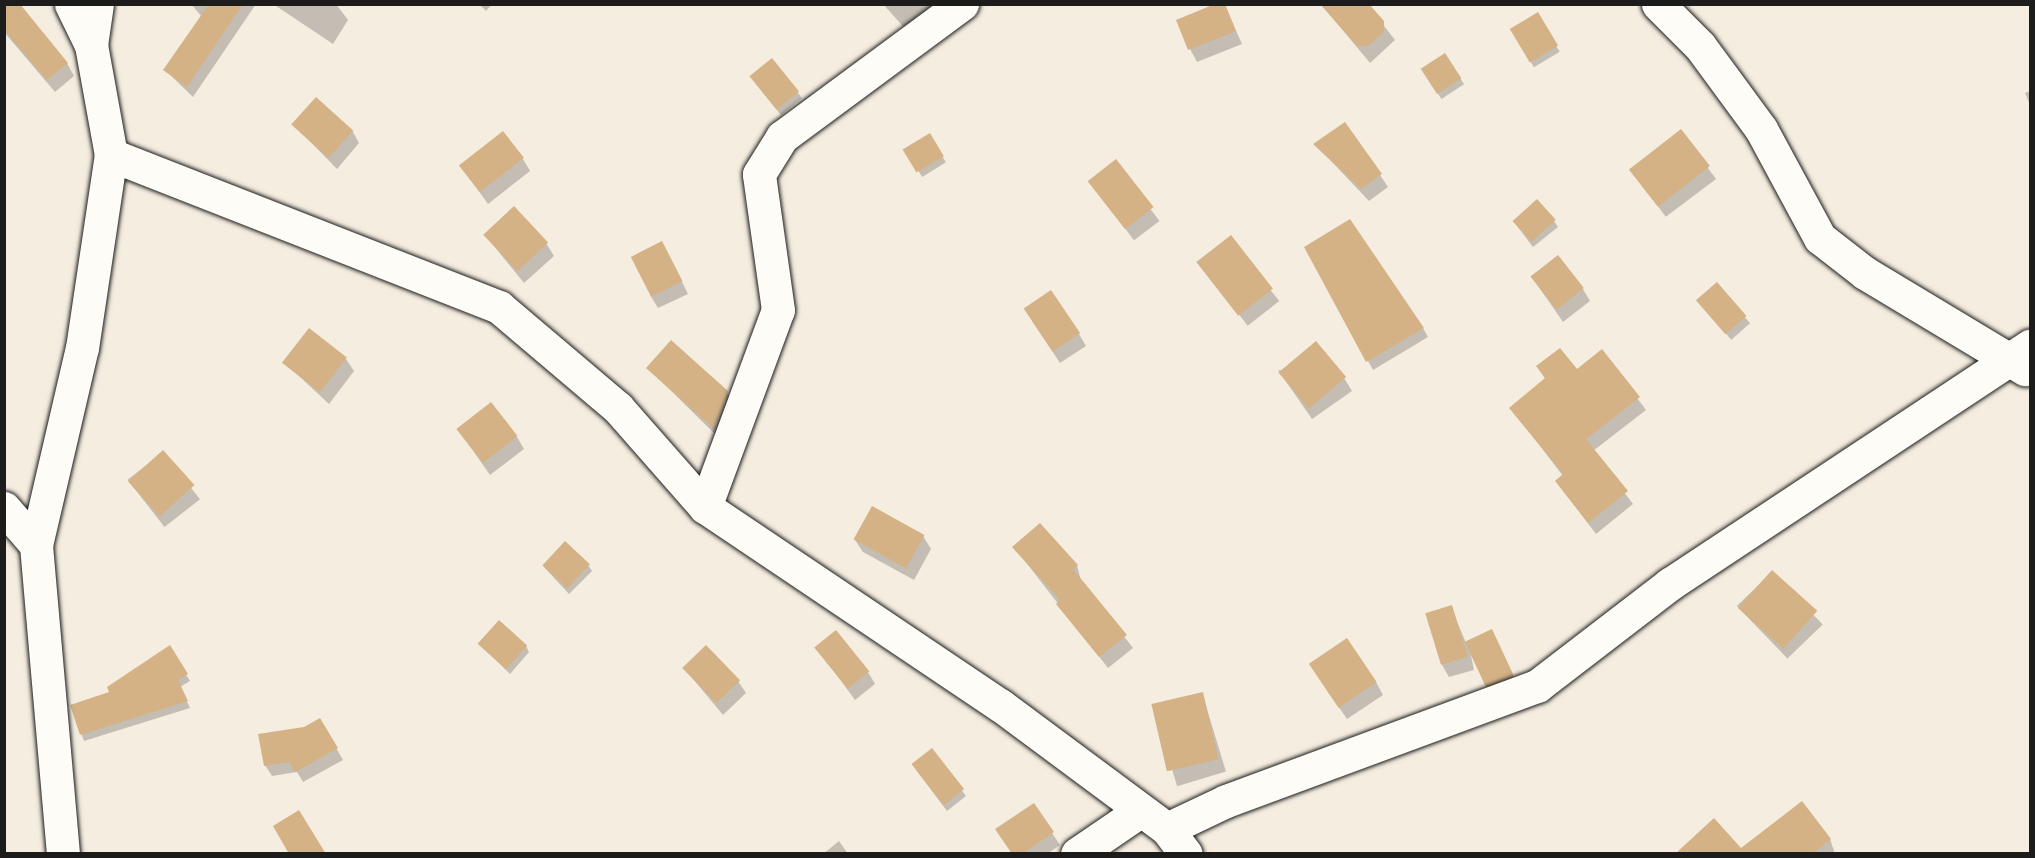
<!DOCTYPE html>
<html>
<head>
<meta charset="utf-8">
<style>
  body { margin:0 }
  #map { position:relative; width:2035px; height:858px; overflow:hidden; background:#f5ede0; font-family:Delius,sans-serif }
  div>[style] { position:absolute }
  .shadow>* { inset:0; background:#0003; transform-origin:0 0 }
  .building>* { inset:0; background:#d4b286; transform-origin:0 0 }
  .roads { filter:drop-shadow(0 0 2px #1c1c1c) drop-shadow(0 0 2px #1c1c1c) }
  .minor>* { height:33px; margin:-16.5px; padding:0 16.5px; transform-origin:16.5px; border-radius:16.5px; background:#fdfcf7 }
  span { translate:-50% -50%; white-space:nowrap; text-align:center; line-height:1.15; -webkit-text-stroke:4.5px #fdfcf7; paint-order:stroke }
  .frame { position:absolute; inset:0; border:6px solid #1c1c1c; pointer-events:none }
</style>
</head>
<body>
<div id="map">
  <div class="shadow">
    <i style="clip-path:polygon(191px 4px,256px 4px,193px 97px,165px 70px,202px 17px)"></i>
    <i style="clip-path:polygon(273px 4px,336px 4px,348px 20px,333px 44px)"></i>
    <i style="clip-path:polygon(479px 4px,492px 4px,486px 11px)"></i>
    <i style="clip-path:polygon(883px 4px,941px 4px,909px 33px)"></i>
    <i style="clip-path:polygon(1224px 4px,1242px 44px,1197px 62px,1190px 49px)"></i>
    <i style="clip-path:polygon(1321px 4px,1367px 4px,1395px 40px,1370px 63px)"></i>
    <i style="clip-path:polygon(4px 9px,67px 63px,74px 76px,55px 92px,4px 32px)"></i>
    <i style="left:1537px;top:14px;width:44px;height:30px;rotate:59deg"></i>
    <i style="left:1445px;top:55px;width:35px;height:27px;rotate:57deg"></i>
    <i style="clip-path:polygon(772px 60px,802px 98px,781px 115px,755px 82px)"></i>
    <i style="clip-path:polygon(2030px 91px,2030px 105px,2025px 93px)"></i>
    <i style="clip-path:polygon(294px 125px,352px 130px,359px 143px,337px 169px)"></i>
    <i style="left:1680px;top:131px;width:60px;height:63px;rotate:53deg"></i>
    <i style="left:929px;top:135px;width:32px;height:28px;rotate:58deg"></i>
    <i style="clip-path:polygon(1315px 144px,1380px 175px,1388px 187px,1369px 201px)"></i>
    <i style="clip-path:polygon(523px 159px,530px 171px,488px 204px,461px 166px)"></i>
    <i style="left:1115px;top:162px;width:74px;height:32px;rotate:53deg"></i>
    <i style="clip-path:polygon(1554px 221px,1558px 227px,1533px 247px,1517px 226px)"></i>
    <i style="clip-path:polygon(485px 235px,546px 243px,554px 256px,524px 283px)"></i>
    <i style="left:1230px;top:238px;width:80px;height:40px;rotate:52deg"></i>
    <i style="clip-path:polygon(1306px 247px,1423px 328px,1428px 337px,1373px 370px)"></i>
    <i style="clip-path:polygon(669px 255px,688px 294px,658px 308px,650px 295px)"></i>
    <i style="clip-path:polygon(1532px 277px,1583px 289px,1590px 301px,1563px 322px)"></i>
    <i style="left:1716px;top:284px;width:52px;height:25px;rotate:49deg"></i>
    <i style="clip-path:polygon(1032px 321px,1079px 334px,1086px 346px,1060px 363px)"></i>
    <i style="clip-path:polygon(1602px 351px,1646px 410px,1593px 451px,1633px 504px,1596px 534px,1556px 481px,1563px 476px,1511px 408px,1546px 380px,1538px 367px,1576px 371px)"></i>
    <i style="clip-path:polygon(346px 359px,354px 371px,329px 404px,285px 363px)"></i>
    <i style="clip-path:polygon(648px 368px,727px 392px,734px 405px,721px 440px)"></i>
    <i style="clip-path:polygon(1278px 370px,1344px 378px,1352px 391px,1312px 419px)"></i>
    <i style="clip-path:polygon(458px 429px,517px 437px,524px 449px,490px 475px)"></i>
    <i style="left:163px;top:452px;width:60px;height:45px;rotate:52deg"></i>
    <i style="clip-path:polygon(923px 536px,931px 549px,914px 580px,863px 552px,855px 540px)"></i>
    <i style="clip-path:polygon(1014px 547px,1077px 565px,1081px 581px,1133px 648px,1108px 668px)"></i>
    <i style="clip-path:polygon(588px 565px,592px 571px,569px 594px,543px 566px)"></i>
    <i style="left:1772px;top:572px;width:73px;height:49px;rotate:46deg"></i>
    <i style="clip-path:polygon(1451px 607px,1466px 643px,1492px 631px,1519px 688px,1494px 697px,1469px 646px,1474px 670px,1449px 677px,1442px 665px)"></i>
    <i style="clip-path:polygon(480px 644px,526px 646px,529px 652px,510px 674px)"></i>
    <i style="clip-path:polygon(169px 648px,190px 681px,180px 687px,190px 708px,84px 741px,72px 706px,111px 693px)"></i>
    <i style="clip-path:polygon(817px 648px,868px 672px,875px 684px,855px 700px)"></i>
    <i style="clip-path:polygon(684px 668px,738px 681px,746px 693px,723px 715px)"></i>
    <i style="clip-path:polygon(1318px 677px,1376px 682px,1383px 695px,1347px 719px)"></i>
    <i style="left:1202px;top:693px;width:82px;height:51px;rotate:73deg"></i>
    <i style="clip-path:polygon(320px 720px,343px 760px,303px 782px,297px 772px,272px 776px,265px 765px)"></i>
    <i style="clip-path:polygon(932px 750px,966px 796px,947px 811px,916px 770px)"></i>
    <i style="clip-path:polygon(1052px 833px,1060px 845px,1047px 854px,1012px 854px)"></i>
    <i style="clip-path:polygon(1830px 839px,1835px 854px,1794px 854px)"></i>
    <i style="clip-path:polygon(839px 841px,848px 854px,823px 854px)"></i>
  </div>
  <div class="building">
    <i style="clip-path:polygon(4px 4px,20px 4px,68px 63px,47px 80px,4px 30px)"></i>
    <i style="clip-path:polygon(209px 4px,243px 4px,187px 87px,163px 70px)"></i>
    <i style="clip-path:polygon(1215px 4px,1225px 4px,1236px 31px,1188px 50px,1176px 20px)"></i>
    <i style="clip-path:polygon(1320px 4px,1369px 4px,1384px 21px,1384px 32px,1368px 46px,1357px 46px)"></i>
    <i style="left:1538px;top:12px;width:39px;height:33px;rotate:59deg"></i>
    <i style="left:1445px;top:53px;width:30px;height:29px;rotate:57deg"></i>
    <i style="left:772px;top:58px;width:43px;height:29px;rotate:51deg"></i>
    <i style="left:316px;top:97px;width:50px;height:37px;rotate:42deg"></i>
    <i style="clip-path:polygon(1345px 122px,1382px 174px,1361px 189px,1313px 144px)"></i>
    <i style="left:1681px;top:129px;width:47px;height:66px;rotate:52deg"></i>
    <i style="left:503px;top:131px;width:34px;height:56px;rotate:52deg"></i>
    <i style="left:930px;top:133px;width:27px;height:32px;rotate:59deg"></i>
    <i style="left:1116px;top:159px;width:61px;height:36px;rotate:52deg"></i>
    <i style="left:1537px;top:199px;width:28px;height:33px;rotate:48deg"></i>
    <i style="left:514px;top:206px;width:50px;height:42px;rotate:47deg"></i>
    <i style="clip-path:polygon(1350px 219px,1424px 328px,1366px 362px,1304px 247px)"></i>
    <i style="left:1231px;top:235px;width:68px;height:44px;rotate:52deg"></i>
    <i style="left:662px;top:241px;width:45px;height:35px;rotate:63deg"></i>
    <i style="left:1558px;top:255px;width:42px;height:35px;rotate:52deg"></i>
    <i style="left:1717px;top:282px;width:45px;height:28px;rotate:49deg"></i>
    <i style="left:1051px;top:290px;width:52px;height:33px;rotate:56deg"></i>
    <i style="left:309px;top:328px;width:48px;height:44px;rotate:38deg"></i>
    <i style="clip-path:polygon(671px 340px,728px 391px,714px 429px,646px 368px)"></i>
    <i style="left:1316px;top:341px;width:47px;height:49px;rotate:50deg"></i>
    <i style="clip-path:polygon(1560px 348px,1577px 369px,1602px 349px,1640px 397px,1586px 439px,1628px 491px,1588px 523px,1555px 481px,1563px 474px,1509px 408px,1545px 378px,1536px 366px)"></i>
    <i style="left:491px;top:402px;width:43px;height:44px;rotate:52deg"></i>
    <i style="left:163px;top:450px;width:47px;height:47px;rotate:48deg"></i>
    <i style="left:872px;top:506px;width:60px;height:38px;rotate:29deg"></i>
    <i style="clip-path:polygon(1040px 523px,1078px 565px,1073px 569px,1127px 635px,1099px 657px,1056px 604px,1060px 600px,1012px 547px)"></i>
    <i style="left:565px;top:541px;width:34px;height:33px;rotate:43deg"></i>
    <i style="left:1772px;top:570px;width:61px;height:51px;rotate:42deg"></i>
    <i style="left:1452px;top:605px;width:54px;height:28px;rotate:73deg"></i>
    <i style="left:499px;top:620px;width:38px;height:32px;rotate:42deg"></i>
    <i style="left:1492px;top:629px;width:51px;height:30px;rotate:65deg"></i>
    <i style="left:836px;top:630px;width:53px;height:28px;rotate:51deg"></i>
    <i style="left:1347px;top:638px;width:53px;height:46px;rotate:56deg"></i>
    <i style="clip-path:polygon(170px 645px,188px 674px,178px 680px,188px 701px,80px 735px,70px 705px,109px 692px,107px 687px)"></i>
    <i style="left:706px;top:645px;width:49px;height:33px;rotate:46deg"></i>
    <i style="left:1203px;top:692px;width:69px;height:53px;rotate:77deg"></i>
    <i style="clip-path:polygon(320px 718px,338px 748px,295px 772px,289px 762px,264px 766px,258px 734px,304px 727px)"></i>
    <i style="left:932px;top:748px;width:52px;height:26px;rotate:52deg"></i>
    <i style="clip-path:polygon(1802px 801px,1831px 839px,1812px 854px,1675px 854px,1714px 818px,1741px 848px)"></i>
    <i style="clip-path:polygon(1034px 803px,1054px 832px,1022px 854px,1012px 854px,995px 829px)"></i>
    <i style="clip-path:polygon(299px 810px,326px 854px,289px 854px,273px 826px)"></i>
  </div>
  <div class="roads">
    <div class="minor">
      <i style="left:71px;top:4px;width:46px;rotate:64deg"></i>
      <i style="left:1658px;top:4px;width:59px;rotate:45deg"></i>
      <i style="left:1700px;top:46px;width:103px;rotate:53.7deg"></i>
      <i style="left:1761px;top:129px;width:124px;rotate:61.6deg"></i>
      <i style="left:1820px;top:238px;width:57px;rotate:37.9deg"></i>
      <i style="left:1865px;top:273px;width:187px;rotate:31deg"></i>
      <i style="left:111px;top:155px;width:417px;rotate:21.4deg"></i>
      <i style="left:499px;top:307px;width:156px;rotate:40.3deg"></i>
      <i style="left:618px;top:408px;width:132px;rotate:48.7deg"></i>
      <i style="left:705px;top:507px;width:355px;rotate:33.9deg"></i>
      <i style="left:1000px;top:705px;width:208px;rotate:36.6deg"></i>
      <i style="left:1167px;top:829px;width:31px;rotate:53deg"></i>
      <i style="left:705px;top:507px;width:210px;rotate:-69.7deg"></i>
      <i style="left:778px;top:310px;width:137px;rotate:-98deg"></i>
      <i style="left:759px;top:174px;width:44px;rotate:-58.1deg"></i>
      <i style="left:782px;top:137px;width:224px;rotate:-36.5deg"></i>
      <i style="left:4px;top:508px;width:49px;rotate:49.1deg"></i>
      <i style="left:1167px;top:829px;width:65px;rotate:-25.4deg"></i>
      <i style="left:1226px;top:801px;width:332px;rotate:-20.3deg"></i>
      <i style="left:1537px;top:686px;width:168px;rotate:-37.5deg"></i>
      <i style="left:1670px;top:584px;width:432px;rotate:-33.5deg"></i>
      <i style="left:63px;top:854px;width:310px;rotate:-95deg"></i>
      <i style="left:36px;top:545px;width:202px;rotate:-76.9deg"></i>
      <i style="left:82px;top:348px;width:195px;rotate:-81.5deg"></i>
      <i style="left:111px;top:155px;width:112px;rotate:-100.3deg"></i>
      <i style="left:91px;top:45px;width:41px;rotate:-81.7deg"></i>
      <i style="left:1077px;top:854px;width:76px;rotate:-34.3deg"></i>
    </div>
  </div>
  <div class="frame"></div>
</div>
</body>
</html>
